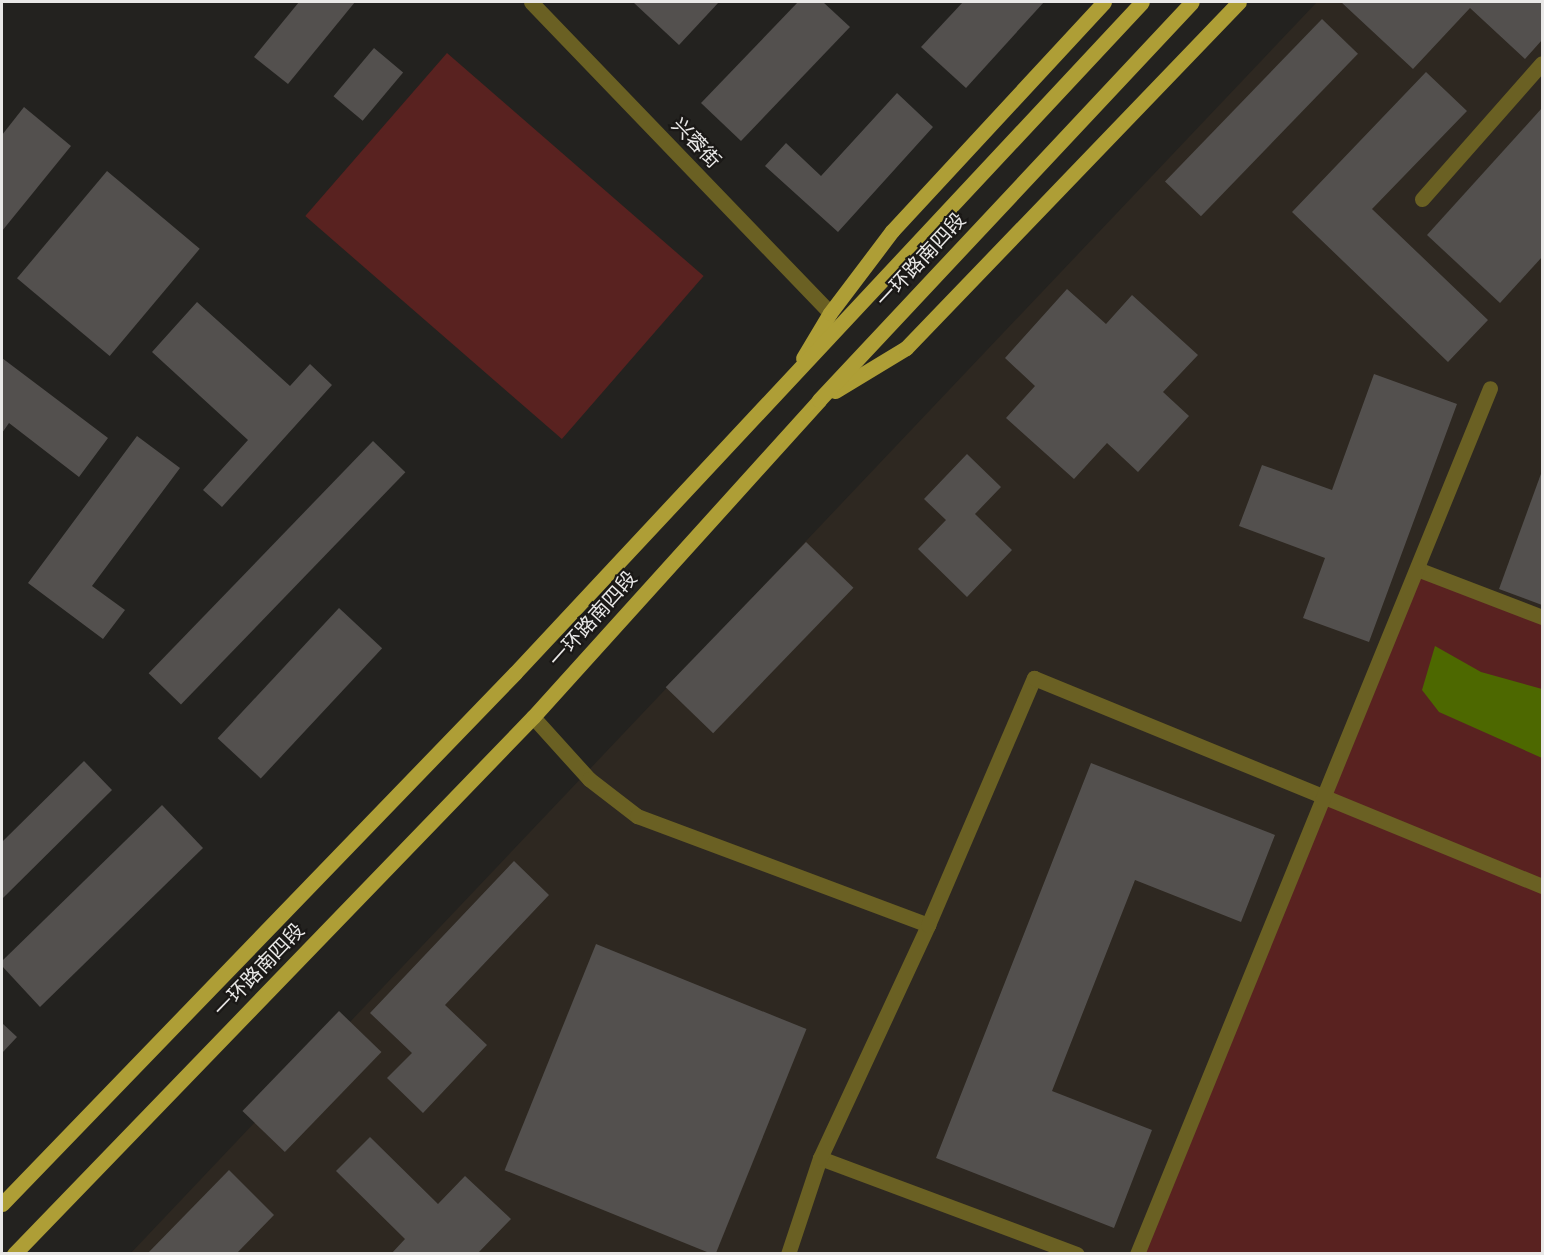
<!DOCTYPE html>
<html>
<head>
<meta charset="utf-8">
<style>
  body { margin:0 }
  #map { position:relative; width:1544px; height:1255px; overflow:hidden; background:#23221f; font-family:"DM Sans","Noto Sans SC",sans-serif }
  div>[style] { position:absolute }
  .built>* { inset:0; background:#2e2821 }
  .green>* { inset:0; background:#592220; transform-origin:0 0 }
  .water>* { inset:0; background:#4d6800 }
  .building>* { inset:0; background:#53504e; transform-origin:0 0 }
  .minor>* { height:15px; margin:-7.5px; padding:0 7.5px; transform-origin:7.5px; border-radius:7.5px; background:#6a6023 }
  .major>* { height:15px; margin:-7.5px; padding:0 7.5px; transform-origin:7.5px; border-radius:7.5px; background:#ae9e36 }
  span { translate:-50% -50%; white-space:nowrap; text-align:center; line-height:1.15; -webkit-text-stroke:4.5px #1a1816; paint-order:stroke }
  .street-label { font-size:20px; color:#e9e8e7 }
  .frame { position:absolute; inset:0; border:3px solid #e9e8e7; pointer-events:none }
</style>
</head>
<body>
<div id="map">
  <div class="built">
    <i style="clip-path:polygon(1317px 2px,1542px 2px,1542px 1253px,130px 1254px)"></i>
  </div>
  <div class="green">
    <i style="left:447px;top:53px;width:340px;height:216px;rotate:41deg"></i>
    <i style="clip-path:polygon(1417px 569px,1542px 615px,1542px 1253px,1137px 1254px)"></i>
  </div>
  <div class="water">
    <i style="clip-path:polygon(1435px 646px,1481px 672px,1542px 689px,1542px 758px,1439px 712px,1422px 690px)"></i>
  </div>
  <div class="building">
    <i style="clip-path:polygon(299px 2px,355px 2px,288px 84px,254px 57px)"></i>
    <i style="clip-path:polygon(633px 2px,719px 2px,679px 45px)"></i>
    <i style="clip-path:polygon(798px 2px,823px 2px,850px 27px,741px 141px,701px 103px)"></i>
    <i style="clip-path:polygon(963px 2px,1044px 2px,966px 88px,921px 47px)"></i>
    <i style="clip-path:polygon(1341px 2px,1542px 2px,1542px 40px,1525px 59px,1470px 8px,1413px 69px)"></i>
    <i style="left:1322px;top:19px;width:50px;height:226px;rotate:44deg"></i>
    <i style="left:374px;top:48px;width:38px;height:63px;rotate:40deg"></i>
    <i style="clip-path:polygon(1426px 72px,1467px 111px,1372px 209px,1488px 320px,1448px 362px,1292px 212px)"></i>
    <i style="clip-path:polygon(897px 93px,933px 127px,838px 232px,765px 166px,786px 143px,821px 176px)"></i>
    <i style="clip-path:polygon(24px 107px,71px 146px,2px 231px,2px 135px)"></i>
    <i style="clip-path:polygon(1542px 108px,1542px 257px,1500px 303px,1427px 235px)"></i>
    <i style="left:107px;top:171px;width:121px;height:140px;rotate:40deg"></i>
    <i style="clip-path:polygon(1067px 289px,1106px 324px,1132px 295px,1198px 355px,1163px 392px,1189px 416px,1138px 472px,1107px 443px,1074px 479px,1006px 418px,1035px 386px,1005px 358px)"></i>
    <i style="clip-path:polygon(197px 302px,290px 386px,310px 364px,332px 385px,222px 507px,203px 490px,248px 440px,152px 352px)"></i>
    <i style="clip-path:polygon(2px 358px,108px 438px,79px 477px,9px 423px,2px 433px)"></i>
    <i style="clip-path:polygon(1374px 374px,1457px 404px,1369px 642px,1303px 618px,1325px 558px,1239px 526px,1262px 465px,1332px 490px)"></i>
    <i style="clip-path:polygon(137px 436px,180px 468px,92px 586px,125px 610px,103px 639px,28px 583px)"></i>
    <i style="left:373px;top:441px;width:45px;height:323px;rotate:44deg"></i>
    <i style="clip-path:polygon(967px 454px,1001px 487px,975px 514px,1012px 550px,967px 597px,918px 549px,946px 520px,924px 499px)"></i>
    <i style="clip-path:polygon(1542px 471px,1542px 605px,1499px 589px)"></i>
    <i style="left:806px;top:542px;width:66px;height:202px;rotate:44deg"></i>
    <i style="left:339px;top:608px;width:59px;height:178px;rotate:43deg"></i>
    <i style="clip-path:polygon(84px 761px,112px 790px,2px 899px,2px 842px)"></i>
    <i style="clip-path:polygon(1091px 763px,1275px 835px,1241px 922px,1135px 880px,1052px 1091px,1152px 1130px,1114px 1228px,936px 1158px)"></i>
    <i style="clip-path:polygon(162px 805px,203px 848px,40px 1007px,2px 966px,2px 961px)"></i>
    <i style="clip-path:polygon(514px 861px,549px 895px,445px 1005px,487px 1045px,423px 1113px,387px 1078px,412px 1053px,370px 1013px)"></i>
    <i style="left:596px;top:944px;width:227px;height:244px;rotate:22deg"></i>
    <i style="left:339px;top:1011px;width:59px;height:139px;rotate:44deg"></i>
    <i style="clip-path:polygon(2px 1023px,17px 1037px,2px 1053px)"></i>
    <i style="clip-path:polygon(370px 1137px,438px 1204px,465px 1176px,511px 1219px,477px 1254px,391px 1254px,405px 1239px,336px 1171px)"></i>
    <i style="clip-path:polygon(229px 1170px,274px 1215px,236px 1254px,147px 1254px)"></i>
  </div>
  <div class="minor">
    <i style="left:531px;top:2px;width:431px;rotate:46.1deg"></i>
    <i style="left:1422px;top:199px;width:181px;rotate:-48.6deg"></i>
    <i style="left:1417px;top:569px;width:134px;rotate:21deg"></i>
    <i style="left:533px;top:717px;width:84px;rotate:47.9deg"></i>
    <i style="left:589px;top:779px;width:61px;rotate:37.6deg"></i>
    <i style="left:637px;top:816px;width:311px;rotate:20.5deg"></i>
    <i style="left:820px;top:1158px;width:274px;rotate:20.5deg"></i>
    <i style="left:788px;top:1254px;width:101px;rotate:-71.6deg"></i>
    <i style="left:820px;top:1158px;width:257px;rotate:-65.1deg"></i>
    <i style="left:928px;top:925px;width:269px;rotate:-66.8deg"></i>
    <i style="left:1034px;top:678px;width:549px;rotate:22.27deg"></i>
    <i style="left:1137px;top:1254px;width:935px;rotate:-67.82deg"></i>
  </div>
  <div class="major">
    <i style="left:803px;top:358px;width:52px;rotate:-59deg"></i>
    <i style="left:830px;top:313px;width:103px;rotate:-52.9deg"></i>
    <i style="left:892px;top:231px;width:312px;rotate:-47.2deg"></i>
    <i style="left:835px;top:391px;width:83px;rotate:-31.2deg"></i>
    <i style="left:906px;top:348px;width:480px;rotate:-46.1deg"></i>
    <i style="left:2px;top:1204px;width:738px;rotate:-45.99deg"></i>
    <i style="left:515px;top:673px;width:918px;rotate:-46.94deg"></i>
    <i style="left:14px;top:1254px;width:747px;rotate:-45.98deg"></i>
    <i style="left:533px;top:717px;width:427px;rotate:-47.9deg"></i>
    <i style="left:819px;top:400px;width:545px;rotate:-46.86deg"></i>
  </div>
  <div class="street-label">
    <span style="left:696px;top:143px;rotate:46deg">兴蓉街</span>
    <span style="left:921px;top:260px;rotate:-47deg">一环路南四段</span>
    <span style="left:593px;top:619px;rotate:-48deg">一环路南四段</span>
    <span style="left:259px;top:970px;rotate:-46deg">一环路南四段</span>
  </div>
  <div class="frame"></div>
</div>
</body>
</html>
